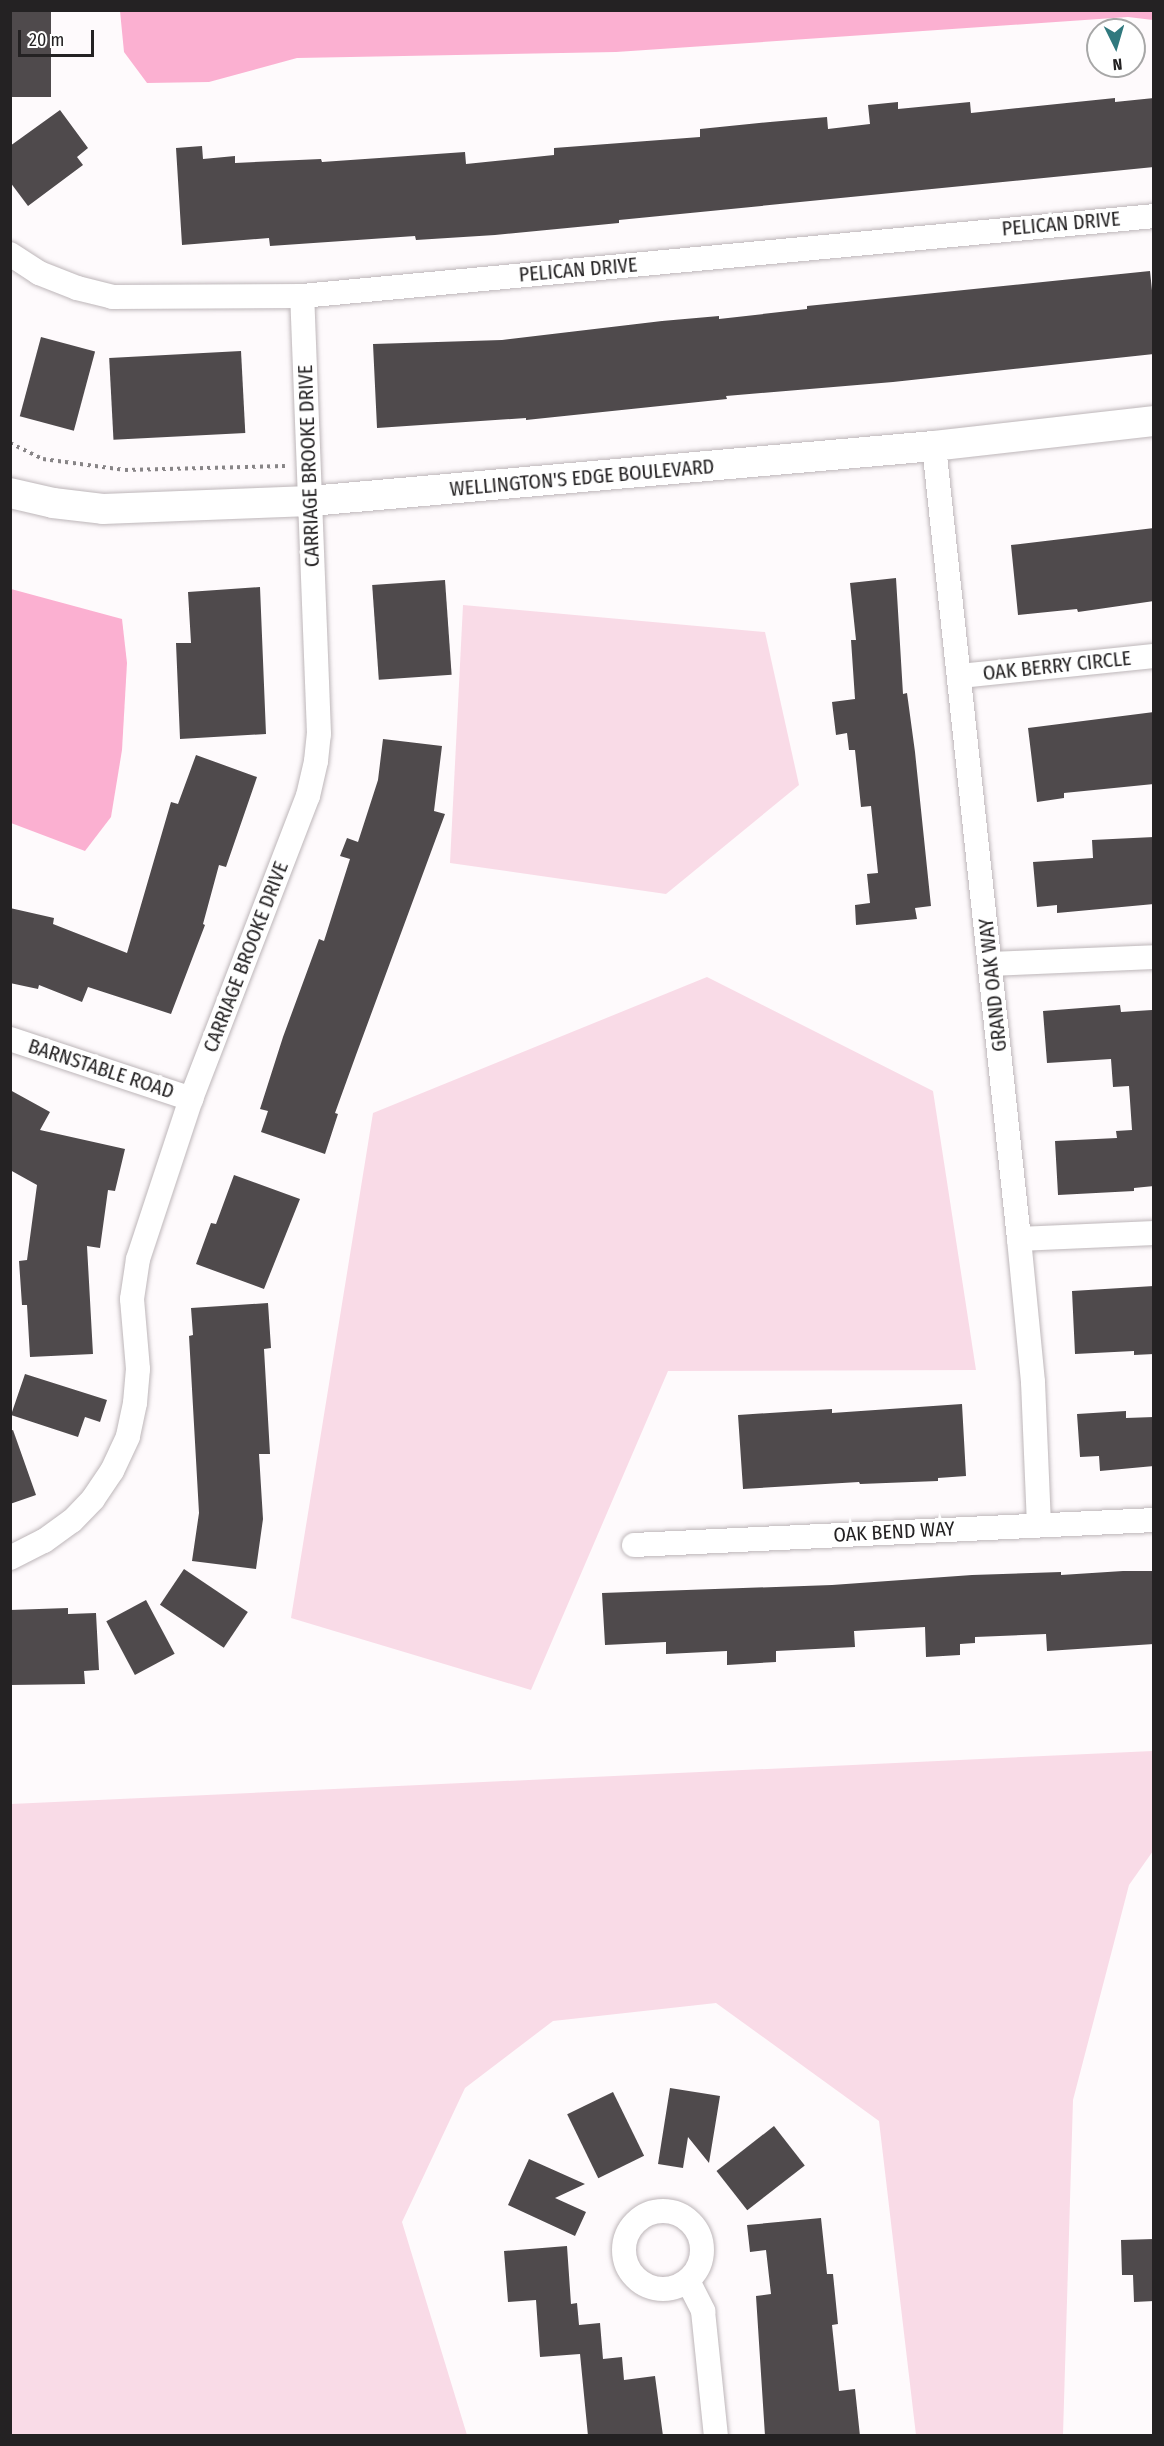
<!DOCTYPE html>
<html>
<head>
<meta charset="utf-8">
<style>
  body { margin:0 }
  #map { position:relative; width:1164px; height:2446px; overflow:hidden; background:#fefafc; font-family:"Fira Sans Condensed",sans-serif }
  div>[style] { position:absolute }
  .green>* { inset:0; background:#f9dbe7 }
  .water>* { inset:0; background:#fbb0d1 }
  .building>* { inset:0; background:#4f4a4c; transform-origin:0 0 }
  .path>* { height:4px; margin-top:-2px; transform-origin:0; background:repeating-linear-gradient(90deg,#888587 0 3px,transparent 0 7.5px) }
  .roads { filter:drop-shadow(0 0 2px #bdb6b9) drop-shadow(0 0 2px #bdb6b9) }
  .minor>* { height:24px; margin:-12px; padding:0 12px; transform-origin:12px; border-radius:12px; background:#fff }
  .minor>.ring { margin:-12px; padding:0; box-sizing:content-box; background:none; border:24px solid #fff; border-radius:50% }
  .tertiary>* { height:30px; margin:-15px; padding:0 15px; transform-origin:15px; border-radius:15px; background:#fff }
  span { translate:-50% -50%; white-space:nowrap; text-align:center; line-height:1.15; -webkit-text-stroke:6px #fff; paint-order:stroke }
  .street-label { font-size:20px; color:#242223 }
  .frame { position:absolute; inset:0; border:12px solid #242223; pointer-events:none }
  .north { position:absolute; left:1086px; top:18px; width:60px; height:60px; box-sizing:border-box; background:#fff; border:2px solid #a7a7a7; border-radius:50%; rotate:175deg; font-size:16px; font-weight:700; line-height:24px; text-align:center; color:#242223 }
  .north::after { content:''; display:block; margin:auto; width:21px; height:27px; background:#30797e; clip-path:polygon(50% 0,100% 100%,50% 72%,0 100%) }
  .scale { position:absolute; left:18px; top:30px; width:76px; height:27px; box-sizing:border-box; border:3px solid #242223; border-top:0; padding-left:8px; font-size:18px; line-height:21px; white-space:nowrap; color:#242223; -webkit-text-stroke:4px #fff; paint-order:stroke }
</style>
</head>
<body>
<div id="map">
  <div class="green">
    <i style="clip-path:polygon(463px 605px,765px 632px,799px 785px,666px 894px,450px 863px)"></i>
    <i style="clip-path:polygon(707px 977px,933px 1091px,976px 1370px,668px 1371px,531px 1690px,291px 1618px,373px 1113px)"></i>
    <i style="clip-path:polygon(1153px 1751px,1153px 1851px,1129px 1885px,1073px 2100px,1063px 2435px,916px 2435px,879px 2121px,716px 2003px,553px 2021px,465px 2088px,402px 2222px,467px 2435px,11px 2435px,11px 1804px)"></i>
  </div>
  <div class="water">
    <i style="clip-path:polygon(1153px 10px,1153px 20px,1128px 17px,616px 52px,297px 58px,209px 82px,147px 83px,124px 52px,120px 11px)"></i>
    <i style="clip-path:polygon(11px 589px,122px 619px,127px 663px,122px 750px,111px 817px,85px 851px,11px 823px)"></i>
  </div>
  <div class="building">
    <i style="left:10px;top:10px;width:41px;height:87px"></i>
    <i style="clip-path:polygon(1115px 98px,1115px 102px,1154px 98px,1154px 167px,619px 220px,619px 223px,495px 235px,416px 240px,415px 236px,270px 246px,269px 238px,182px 245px,176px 148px,202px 146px,203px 159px,235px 156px,235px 163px,321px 159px,322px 162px,465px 152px,466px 164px,554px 155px,554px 148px,700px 137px,700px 129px,770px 122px,827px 117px,828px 129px,870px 124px,868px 105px,898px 102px,898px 109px,970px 102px,971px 113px)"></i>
    <i style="clip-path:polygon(60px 110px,88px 148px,77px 157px,83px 165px,28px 206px,10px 182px,10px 146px)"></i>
    <i style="clip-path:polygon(1150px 271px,1154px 310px,1154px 354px,893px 382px,726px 396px,727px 399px,526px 420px,526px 418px,377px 428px,373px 344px,502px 340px,662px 321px,719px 316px,719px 319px,807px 309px,807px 306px)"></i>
    <i style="left:41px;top:337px;width:56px;height:82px;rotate:15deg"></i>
    <i style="left:241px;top:351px;width:82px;height:132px;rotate:87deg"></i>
    <i style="clip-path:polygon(1154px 528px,1154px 601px,1078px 612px,1077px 609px,1018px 615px,1011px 545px)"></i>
    <i style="clip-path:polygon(896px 578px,903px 694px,907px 693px,915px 752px,931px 906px,915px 908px,917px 919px,856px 925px,855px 905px,870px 903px,867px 874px,878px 873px,871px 806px,861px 807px,855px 750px,849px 750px,847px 733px,836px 735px,832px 702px,855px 699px,851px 640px,856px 640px,850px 583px)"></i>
    <i style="left:445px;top:580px;width:95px;height:73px;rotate:86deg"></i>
    <i style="clip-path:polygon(260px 587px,266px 734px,180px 739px,176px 643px,191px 643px,188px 592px)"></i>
    <i style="clip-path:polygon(1154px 712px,1154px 784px,1064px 793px,1064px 798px,1037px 802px,1028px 728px)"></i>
    <i style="clip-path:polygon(383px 739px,442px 746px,434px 811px,445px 814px,356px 1055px,335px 1113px,338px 1114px,325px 1154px,261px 1132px,268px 1111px,260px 1109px,283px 1037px,319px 939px,324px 941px,350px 859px,340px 856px,347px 838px,358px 842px,378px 780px)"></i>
    <i style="clip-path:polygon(196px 755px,257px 777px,226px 867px,219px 865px,203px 924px,205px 925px,171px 1014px,88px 987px,82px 1002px,39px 985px,38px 989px,10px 983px,10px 908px,54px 918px,53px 924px,127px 953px,171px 802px,178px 804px)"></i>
    <i style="clip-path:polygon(1154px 837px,1154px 904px,1057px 913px,1057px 905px,1037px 907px,1033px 862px,1093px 858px,1092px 840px)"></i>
    <i style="clip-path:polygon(1120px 1005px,1121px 1012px,1152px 1010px,1154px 1186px,1134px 1188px,1134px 1191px,1058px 1195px,1055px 1141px,1117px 1138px,1116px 1131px,1132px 1130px,1129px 1086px,1113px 1087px,1111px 1059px,1047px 1063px,1043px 1011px)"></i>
    <i style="clip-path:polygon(10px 1090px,50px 1112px,40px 1130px,125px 1149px,115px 1191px,108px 1190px,100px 1248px,87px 1246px,93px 1354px,30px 1357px,27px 1305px,22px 1305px,19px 1261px,27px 1260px,37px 1185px,10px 1170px)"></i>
    <i style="clip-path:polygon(234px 1175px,300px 1199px,264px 1289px,196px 1264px,211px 1223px,216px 1224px)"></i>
    <i style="clip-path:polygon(1154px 1286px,1154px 1354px,1134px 1355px,1134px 1351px,1075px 1354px,1072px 1291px)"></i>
    <i style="clip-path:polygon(268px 1303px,271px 1348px,264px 1349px,270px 1454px,259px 1454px,263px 1519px,256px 1569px,192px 1561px,199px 1513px,189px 1336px,193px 1335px,191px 1308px)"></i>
    <i style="clip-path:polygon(25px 1374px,107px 1400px,100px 1422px,85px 1417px,78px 1437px,11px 1415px)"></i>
    <i style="clip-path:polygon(962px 1404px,966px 1476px,938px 1478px,938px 1481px,860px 1484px,859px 1482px,743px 1489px,738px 1415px,832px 1409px,832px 1413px)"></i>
    <i style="clip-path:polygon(1126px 1411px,1126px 1418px,1154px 1417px,1154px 1466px,1100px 1471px,1099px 1456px,1080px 1457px,1077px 1414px)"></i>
    <i style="clip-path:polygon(13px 1430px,36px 1495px,10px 1504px,10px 1431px)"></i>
    <i style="left:184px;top:1569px;width:77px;height:43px;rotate:34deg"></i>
    <i style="clip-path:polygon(1123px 1571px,1153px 1571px,1154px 1644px,1047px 1651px,1046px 1634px,975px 1637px,975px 1643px,960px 1644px,960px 1655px,926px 1657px,925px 1627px,854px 1631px,855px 1647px,776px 1651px,776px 1662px,727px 1665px,727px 1651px,666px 1654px,666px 1642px,605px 1645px,602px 1593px,832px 1585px,972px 1575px,1061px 1572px,1061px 1575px)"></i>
    <i style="left:146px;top:1600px;width:61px;height:45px;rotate:62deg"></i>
    <i style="clip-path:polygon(68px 1608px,68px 1614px,96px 1613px,99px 1670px,84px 1671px,85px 1684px,10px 1685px,10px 1610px)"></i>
    <i style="clip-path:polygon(670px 2088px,720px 2096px,709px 2163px,688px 2137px,683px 2168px,658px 2164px)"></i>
    <i style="left:613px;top:2092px;width:71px;height:51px;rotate:64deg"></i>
    <i style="left:774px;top:2126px;width:50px;height:73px;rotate:52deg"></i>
    <i style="clip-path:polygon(529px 2159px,585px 2184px,555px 2198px,586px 2212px,575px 2236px,508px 2205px)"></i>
    <i style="clip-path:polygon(821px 2218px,827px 2274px,833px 2274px,838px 2324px,832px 2325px,839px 2391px,855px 2389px,860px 2436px,765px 2436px,756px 2296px,771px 2294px,766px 2250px,750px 2252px,747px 2225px)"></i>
    <i style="clip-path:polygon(1154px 2239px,1154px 2301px,1134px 2302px,1133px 2275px,1122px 2275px,1121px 2240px)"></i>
    <i style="clip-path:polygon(567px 2246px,571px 2304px,577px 2303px,579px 2325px,600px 2323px,603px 2359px,622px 2357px,624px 2380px,655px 2376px,663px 2436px,588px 2436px,580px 2354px,540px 2357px,536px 2300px,508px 2302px,504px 2251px)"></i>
  </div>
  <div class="path">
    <i style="left:10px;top:443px;width:37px;rotate:26deg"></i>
    <i style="left:43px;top:459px;width:83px;rotate:7.6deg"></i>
    <i style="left:125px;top:470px;width:160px;rotate:-1.4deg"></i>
  </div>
  <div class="roads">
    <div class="minor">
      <i style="left:10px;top:254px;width:35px;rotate:33deg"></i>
      <i style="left:39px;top:273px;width:41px;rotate:21.5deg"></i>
      <i style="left:77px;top:288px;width:36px;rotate:14deg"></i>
      <i style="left:112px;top:297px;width:190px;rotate:-0.3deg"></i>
      <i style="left:302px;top:296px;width:856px;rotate:-5.36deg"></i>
      <i style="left:934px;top:446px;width:798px;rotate:83.88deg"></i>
      <i style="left:1019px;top:1239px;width:144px;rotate:84.4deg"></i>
      <i style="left:1033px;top:1382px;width:143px;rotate:87.6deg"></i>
      <i style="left:960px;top:676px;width:195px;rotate:-5.9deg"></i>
      <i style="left:990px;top:964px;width:164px;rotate:-2.4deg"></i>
      <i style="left:10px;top:1039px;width:191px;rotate:18.3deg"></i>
      <i style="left:1019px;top:1239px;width:135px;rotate:-2.5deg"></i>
      <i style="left:634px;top:1545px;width:521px;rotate:-2.75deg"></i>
      <i style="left:10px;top:1558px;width:38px;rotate:-27deg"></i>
      <i style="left:44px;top:1541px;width:34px;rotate:-36deg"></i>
      <i style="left:72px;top:1521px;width:30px;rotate:-46deg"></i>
      <i style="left:93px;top:1499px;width:34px;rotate:-56deg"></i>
      <i style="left:112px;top:1471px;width:38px;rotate:-65deg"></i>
      <i style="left:128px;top:1436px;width:34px;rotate:-78deg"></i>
      <i style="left:135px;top:1403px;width:34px;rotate:-85deg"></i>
      <i style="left:138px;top:1369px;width:70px;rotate:-94.9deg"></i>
      <i style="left:132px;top:1299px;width:40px;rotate:-81.5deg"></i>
      <i style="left:138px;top:1259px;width:169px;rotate:-71.7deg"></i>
      <i style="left:191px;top:1099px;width:325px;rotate:-68.9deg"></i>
      <i style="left:308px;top:796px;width:36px;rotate:-77deg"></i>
      <i style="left:316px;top:761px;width:27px;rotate:-84deg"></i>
      <i style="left:319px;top:734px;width:438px;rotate:-92.2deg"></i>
      <i class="ring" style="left:624px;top:2211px;width:54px;height:54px"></i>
      <i style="left:688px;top:2281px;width:34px;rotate:63deg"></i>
      <i style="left:703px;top:2311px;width:126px;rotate:84.1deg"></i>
    </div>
    <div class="tertiary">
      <i style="left:10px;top:493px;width:44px;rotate:13.1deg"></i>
      <i style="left:53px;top:503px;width:50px;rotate:6.8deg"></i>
      <i style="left:103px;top:509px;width:207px;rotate:-2.2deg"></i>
      <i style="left:310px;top:501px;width:626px;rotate:-5.04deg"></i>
      <i style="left:934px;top:446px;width:221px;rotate:-6.5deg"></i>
    </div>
  </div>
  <div class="street-label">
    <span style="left:1061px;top:224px;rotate:-5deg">PELICAN DRIVE</span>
    <span style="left:578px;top:270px;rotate:-5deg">PELICAN DRIVE</span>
    <span style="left:309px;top:466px;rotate:-92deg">CARRIAGE BROOKE DRIVE</span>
    <span style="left:582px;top:478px;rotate:-5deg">WELLINGTON'S EDGE BOULEVARD</span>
    <span style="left:1057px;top:666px;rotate:-6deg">OAK BERRY CIRCLE</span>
    <span style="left:246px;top:957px;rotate:-69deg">CARRIAGE BROOKE DRIVE</span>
    <span style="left:993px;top:985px;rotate:-96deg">GRAND OAK WAY</span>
    <span style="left:101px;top:1069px;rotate:18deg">BARNSTABLE ROAD</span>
    <span style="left:894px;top:1532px;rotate:-3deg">OAK BEND WAY</span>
  </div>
  <div class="frame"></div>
  <div class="north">N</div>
  <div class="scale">20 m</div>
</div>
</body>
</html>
